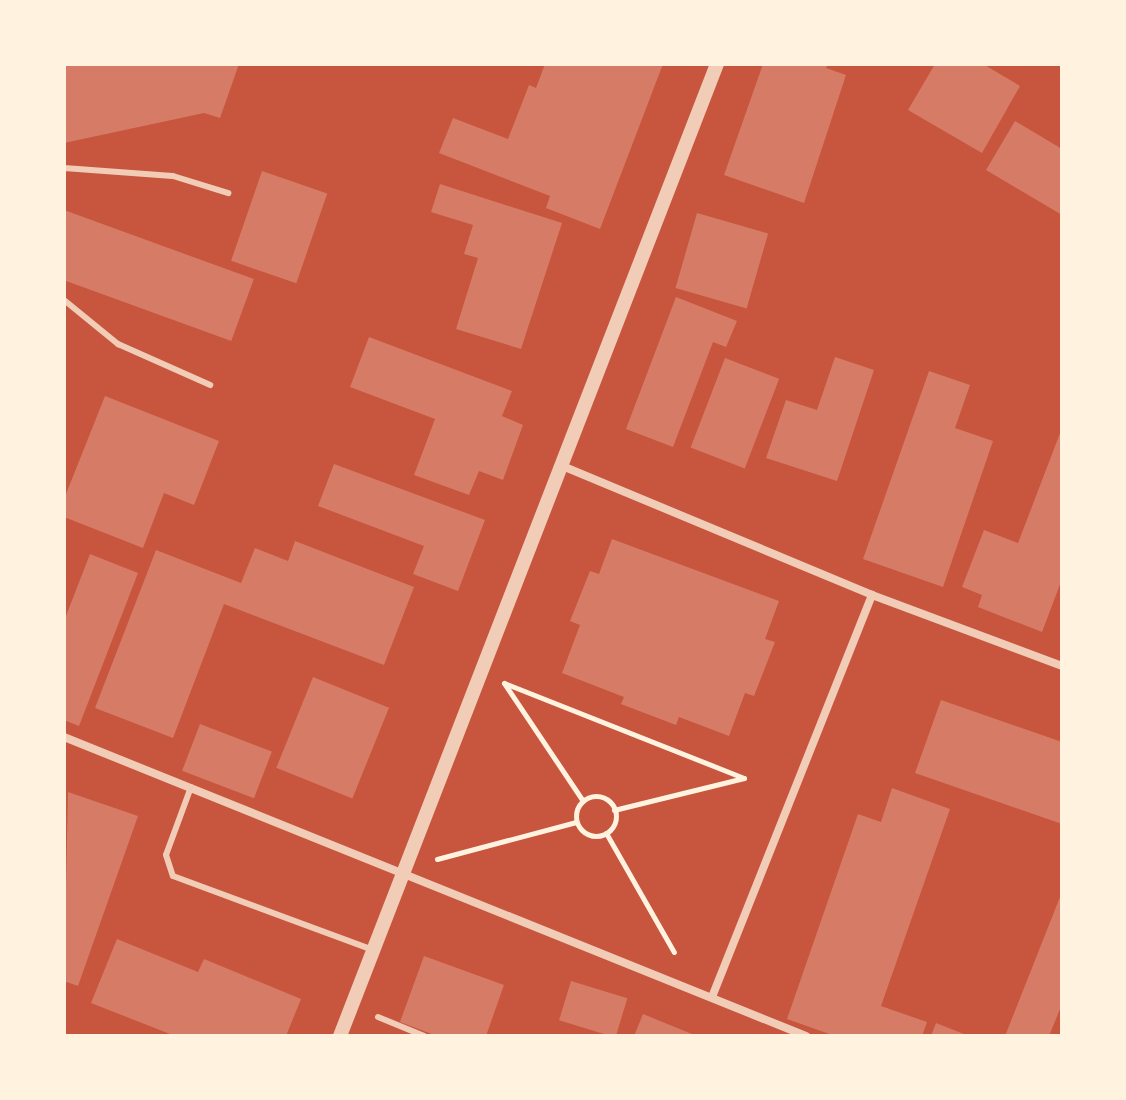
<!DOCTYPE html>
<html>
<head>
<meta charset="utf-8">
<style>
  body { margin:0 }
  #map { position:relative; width:1126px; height:1100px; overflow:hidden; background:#c8553d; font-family:Cabin,sans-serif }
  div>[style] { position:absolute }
  .building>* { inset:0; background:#d67c66; transform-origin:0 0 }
  .path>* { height:5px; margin:-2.5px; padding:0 2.5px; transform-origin:2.5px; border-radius:2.5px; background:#fff3e0 }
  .path>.ring { margin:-2.5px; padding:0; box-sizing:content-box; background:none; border:5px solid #fff3e0; border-radius:50% }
  .service>* { height:6px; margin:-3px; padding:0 3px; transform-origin:3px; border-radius:3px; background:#f1ccb7 }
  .minor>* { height:8px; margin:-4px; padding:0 4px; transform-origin:4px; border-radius:4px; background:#f1ccb7 }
  .tertiary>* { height:14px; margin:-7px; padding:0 7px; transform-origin:7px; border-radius:7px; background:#f1ccb7 }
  span { translate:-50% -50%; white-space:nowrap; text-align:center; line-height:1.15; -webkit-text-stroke:8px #fff3e0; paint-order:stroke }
  .frame { position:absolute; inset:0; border:66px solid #fff3e0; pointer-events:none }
</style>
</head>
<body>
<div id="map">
  <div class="building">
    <i style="clip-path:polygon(64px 64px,239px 64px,220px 118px,204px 113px,64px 143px)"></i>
    <i style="clip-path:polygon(545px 64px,663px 64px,600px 229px,546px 208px,550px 196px,439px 153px,453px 118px,508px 139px,529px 85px,536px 88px)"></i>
    <i style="clip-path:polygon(763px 64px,828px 64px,826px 68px,846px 75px,804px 203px,724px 175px)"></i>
    <i style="clip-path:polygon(935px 64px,983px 64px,1020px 86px,982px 153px,908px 110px)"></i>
    <i style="clip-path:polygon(1015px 121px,1062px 149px,1062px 215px,986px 170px)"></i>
    <i style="left:262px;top:171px;width:69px;height:95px;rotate:19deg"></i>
    <i style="clip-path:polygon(440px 184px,562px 223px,521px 349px,456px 329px,478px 258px,464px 254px,473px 225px,431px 212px)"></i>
    <i style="left:64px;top:210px;width:202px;height:66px;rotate:20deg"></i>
    <i style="left:697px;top:213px;width:74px;height:78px;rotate:16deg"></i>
    <i style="clip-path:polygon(676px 297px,737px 321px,726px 347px,713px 342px,673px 447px,626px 429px)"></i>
    <i style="clip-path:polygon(369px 337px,512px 391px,502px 416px,523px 425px,503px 480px,479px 471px,469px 495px,414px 475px,435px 419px,350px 387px)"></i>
    <i style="clip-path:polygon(835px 357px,874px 370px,837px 481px,766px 458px,786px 400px,817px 410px)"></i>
    <i style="left:725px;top:358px;width:58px;height:96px;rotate:21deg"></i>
    <i style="clip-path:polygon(929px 371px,970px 385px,955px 428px,993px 441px,943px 587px,863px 559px)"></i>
    <i style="clip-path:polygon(105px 396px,219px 441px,194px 505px,164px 493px,143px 548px,64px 517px,64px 499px)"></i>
    <i style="clip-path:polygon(1062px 428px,1062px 579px,1042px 632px,978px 607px,982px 595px,962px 587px,984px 530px,1018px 543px)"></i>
    <i style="clip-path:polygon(334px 464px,485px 520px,458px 591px,413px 574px,424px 546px,318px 506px)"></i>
    <i style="clip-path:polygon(612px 539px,779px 601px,765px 639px,775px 642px,754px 696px,745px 693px,729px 736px,679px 717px,676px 725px,621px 704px,624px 697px,562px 673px,580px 625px,570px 621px,590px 571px,599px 574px)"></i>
    <i style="clip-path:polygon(295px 541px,414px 587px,384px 665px,224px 604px,173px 738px,95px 708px,156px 550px,241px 583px,255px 548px,288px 561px)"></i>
    <i style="clip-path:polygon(90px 554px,138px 573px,79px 726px,64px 720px,64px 621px)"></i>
    <i style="left:313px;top:677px;width:82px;height:98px;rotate:22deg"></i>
    <i style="clip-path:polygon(941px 700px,1062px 742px,1062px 824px,915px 773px)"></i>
    <i style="left:200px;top:724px;width:77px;height:50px;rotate:21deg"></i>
    <i style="clip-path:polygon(892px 788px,950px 809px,881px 1006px,927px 1022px,922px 1036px,835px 1036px,787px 1019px,858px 814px,881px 822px)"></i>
    <i style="clip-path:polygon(68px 792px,138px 816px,78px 986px,64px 981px)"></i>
    <i style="clip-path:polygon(1062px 892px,1062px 1004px,1049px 1036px,1005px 1036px)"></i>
    <i style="clip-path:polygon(117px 939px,198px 972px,204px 959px,301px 999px,286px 1036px,175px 1036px,91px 1003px)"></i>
    <i style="clip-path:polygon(424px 956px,504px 985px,486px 1036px,437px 1036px,400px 1022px)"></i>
    <i style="left:571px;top:981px;width:59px;height:41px;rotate:17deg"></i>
    <i style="clip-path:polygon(643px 1014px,692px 1034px,691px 1036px,634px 1036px)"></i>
    <i style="clip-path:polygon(936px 1023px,969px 1036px,931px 1036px)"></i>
  </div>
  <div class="path">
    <i class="ring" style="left:576px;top:796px;width:35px;height:35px"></i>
    <i style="left:583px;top:801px;width:142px;rotate:-123.8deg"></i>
    <i style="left:504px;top:683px;width:258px;rotate:21.6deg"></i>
    <i style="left:744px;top:778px;width:134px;rotate:166.2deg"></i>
    <i style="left:606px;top:833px;width:137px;rotate:60.3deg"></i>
    <i style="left:437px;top:859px;width:144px;rotate:-14.9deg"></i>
  </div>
  <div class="service">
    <i style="left:64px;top:168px;width:109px;rotate:4.2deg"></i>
    <i style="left:173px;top:176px;width:58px;rotate:17.2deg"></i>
    <i style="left:64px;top:300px;width:70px;rotate:39.2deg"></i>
    <i style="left:118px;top:344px;width:101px;rotate:24deg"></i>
    <i style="left:191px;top:787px;width:72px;rotate:110.2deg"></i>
    <i style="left:166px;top:855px;width:22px;rotate:72deg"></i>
    <i style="left:173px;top:876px;width:213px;rotate:20.3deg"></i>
    <i style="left:378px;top:1017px;width:50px;rotate:22.4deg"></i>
  </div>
  <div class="minor">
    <i style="left:560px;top:465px;width:338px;rotate:22.6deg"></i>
    <i style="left:872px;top:595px;width:203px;rotate:20.5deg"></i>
    <i style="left:64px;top:737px;width:800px;rotate:21.95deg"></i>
    <i style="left:712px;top:997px;width:433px;rotate:-68.3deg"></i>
  </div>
  <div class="tertiary">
    <i style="left:340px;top:1036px;width:1043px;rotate:-68.8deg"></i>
  </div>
  <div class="frame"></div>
</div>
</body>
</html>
